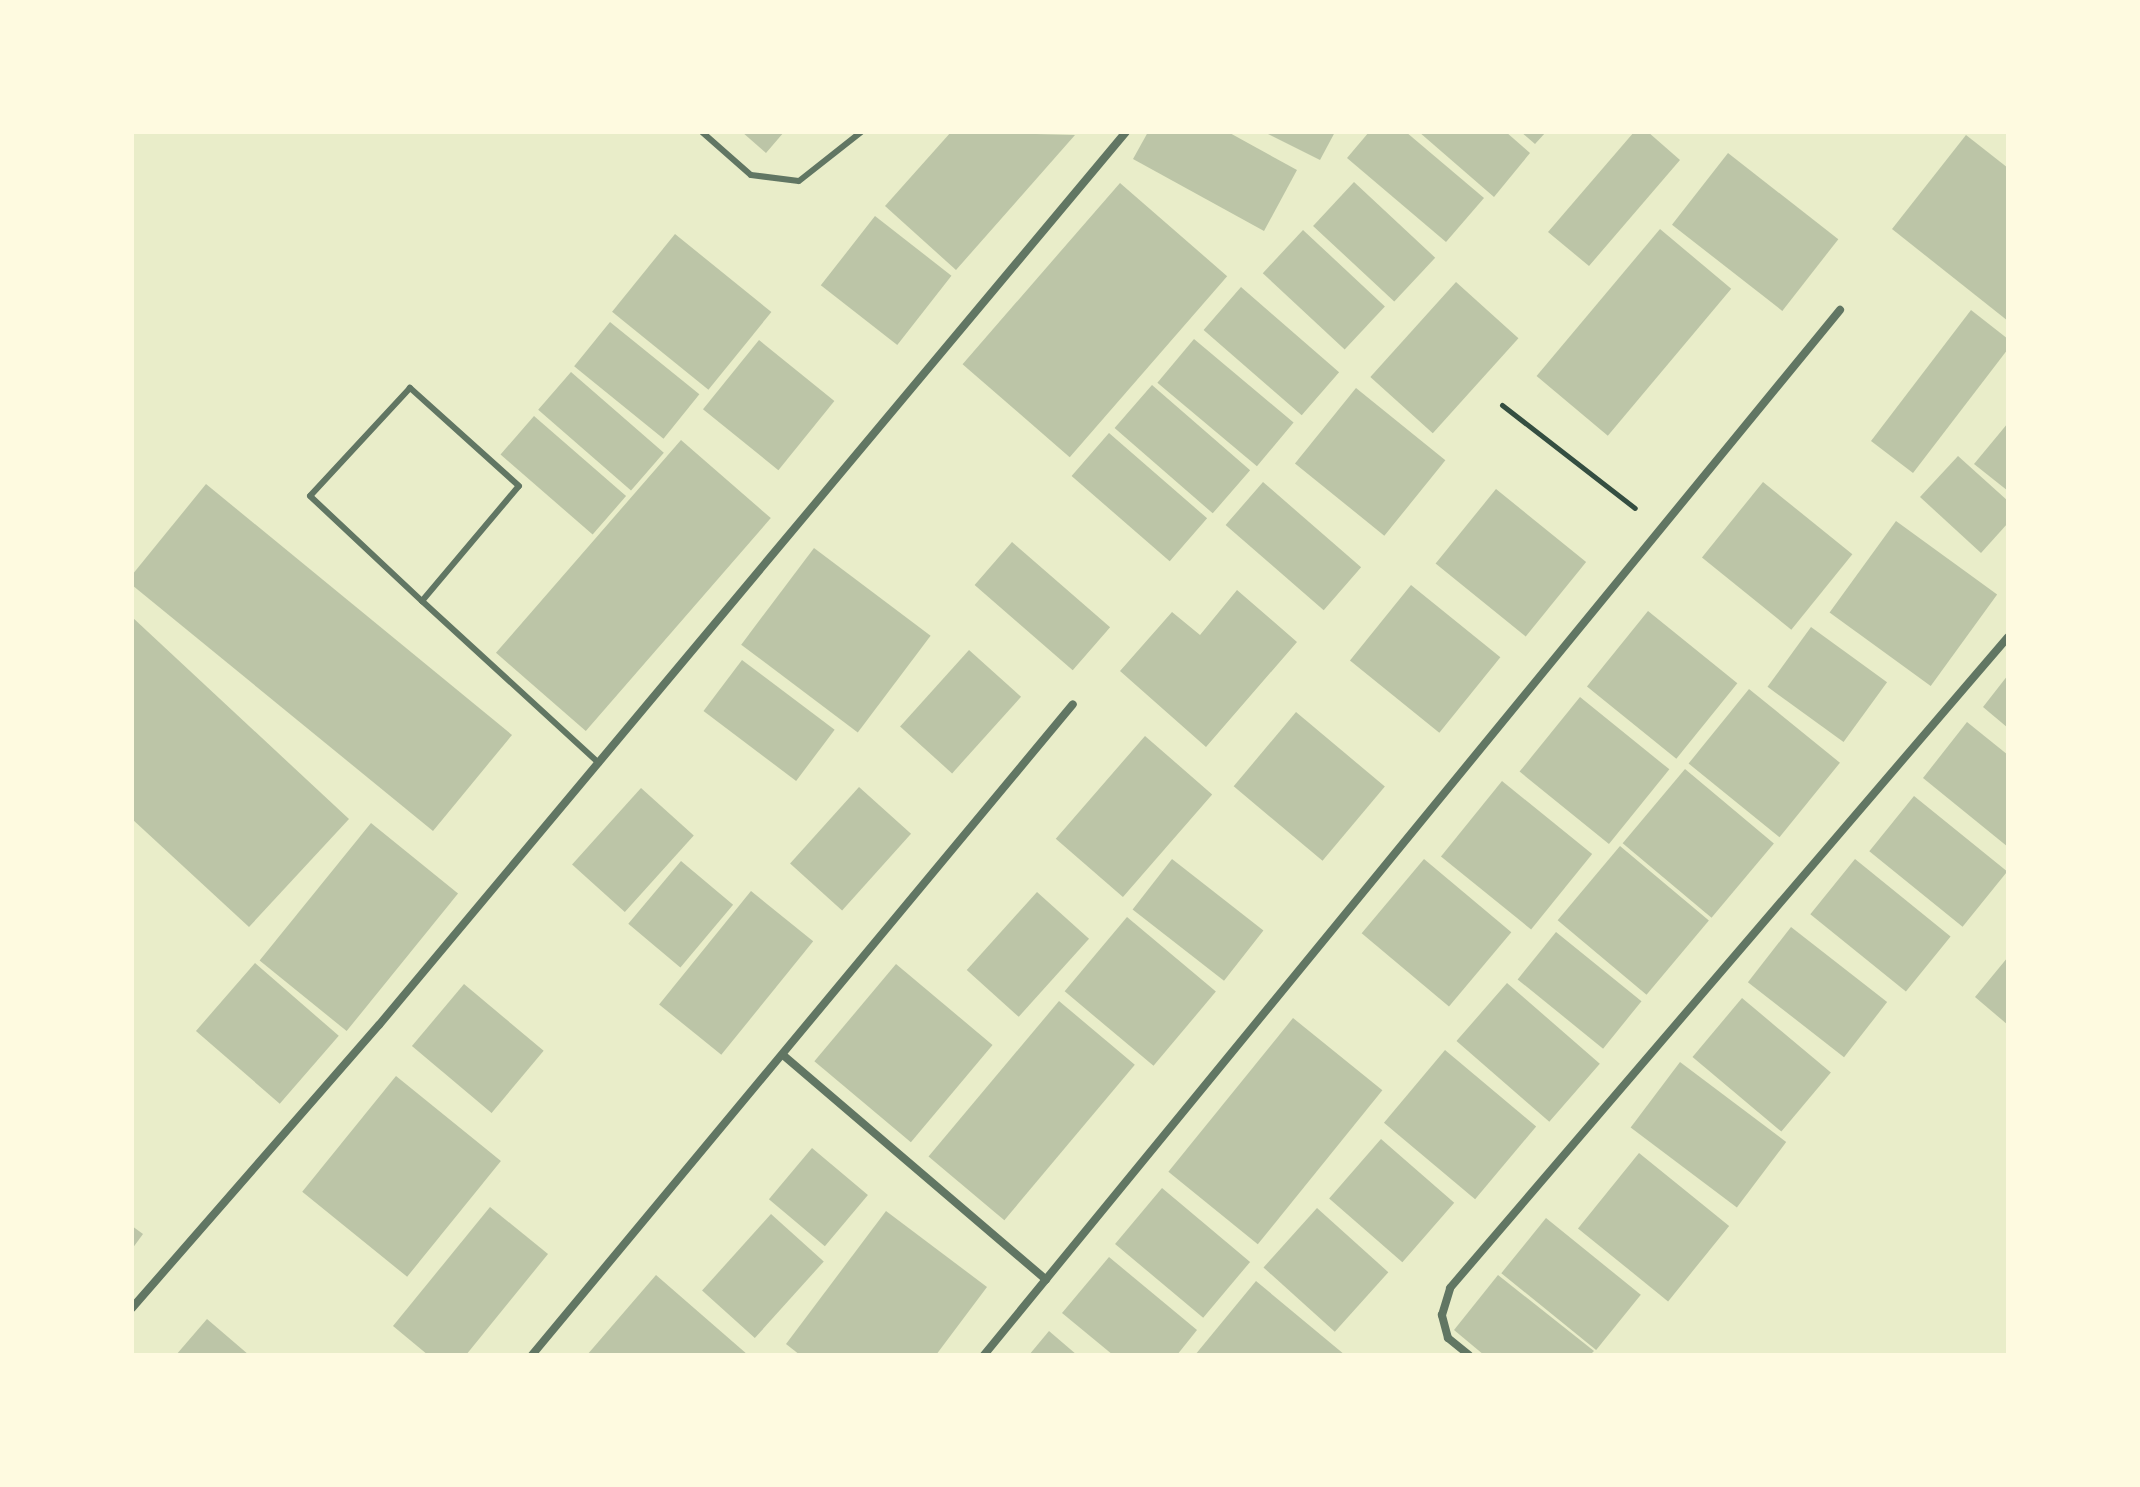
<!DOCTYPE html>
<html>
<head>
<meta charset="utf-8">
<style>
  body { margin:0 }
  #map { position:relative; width:2140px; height:1487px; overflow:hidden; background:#e9edc9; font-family:"Sofia Sans Condensed",sans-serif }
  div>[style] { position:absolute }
  .building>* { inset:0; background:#bcc5a7; transform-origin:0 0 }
  .path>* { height:5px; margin:-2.5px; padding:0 2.5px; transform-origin:2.5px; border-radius:2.5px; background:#344e41 }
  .service>* { height:6px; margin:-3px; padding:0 3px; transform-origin:3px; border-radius:3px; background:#617663 }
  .minor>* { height:8px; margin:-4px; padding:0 4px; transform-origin:4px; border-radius:4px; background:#617663 }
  span { translate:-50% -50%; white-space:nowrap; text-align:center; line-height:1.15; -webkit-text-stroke:7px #fefae0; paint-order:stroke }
  .frame { position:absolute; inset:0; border:134px solid #fefae0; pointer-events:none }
</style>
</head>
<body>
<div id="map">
  <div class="building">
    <i style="clip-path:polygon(742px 132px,784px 132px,766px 153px)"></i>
    <i style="clip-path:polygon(951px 132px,1075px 135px,956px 270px,885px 206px)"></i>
    <i style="clip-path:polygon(1148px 132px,1228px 132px,1297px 170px,1264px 231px,1133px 159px)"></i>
    <i style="clip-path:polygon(1264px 132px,1335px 132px,1320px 160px)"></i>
    <i style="clip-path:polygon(1369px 132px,1406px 132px,1484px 198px,1446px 242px,1347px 158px)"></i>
    <i style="clip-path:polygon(1419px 132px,1506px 132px,1530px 153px,1494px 197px)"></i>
    <i style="clip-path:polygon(1521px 132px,1546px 132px,1535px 144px)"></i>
    <i style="clip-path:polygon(1634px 132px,1648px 132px,1680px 160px,1589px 266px,1548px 232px)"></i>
    <i style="clip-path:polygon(1966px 135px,2008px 168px,2008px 321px,1892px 229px)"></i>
    <i style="left:1728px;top:153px;width:140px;height:91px;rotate:38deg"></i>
    <i style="left:1354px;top:182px;width:111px;height:60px;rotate:43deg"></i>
    <i style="left:1120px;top:183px;width:142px;height:240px;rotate:41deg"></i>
    <i style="left:875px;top:216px;width:97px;height:88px;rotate:38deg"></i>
    <i style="left:1660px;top:229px;width:93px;height:192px;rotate:40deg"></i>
    <i style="left:1303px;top:230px;width:112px;height:59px;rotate:43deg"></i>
    <i style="left:675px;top:234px;width:124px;height:100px;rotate:39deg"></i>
    <i style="left:1456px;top:282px;width:84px;height:128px;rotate:42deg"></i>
    <i style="left:1241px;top:287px;width:130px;height:57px;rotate:41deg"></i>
    <i style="clip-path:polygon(1971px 310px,2008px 339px,2008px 349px,1913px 473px,1871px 441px)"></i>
    <i style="left:610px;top:322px;width:115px;height:57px;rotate:39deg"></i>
    <i style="left:1194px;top:339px;width:130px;height:57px;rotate:40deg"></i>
    <i style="left:759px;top:340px;width:97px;height:89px;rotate:39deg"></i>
    <i style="left:571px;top:372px;width:123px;height:50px;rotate:41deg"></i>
    <i style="left:1152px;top:385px;width:130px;height:57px;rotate:41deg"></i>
    <i style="left:1356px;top:388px;width:115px;height:97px;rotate:39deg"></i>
    <i style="left:534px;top:416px;width:122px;height:51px;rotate:41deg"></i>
    <i style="clip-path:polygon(2008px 423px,2008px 491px,1974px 464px)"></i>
    <i style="left:1109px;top:433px;width:130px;height:57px;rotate:41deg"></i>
    <i style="left:681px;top:440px;width:119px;height:282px;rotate:41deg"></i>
    <i style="clip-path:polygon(1958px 456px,2008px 501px,2008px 523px,1981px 553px,1920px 497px)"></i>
    <i style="left:1263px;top:482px;width:130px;height:57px;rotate:41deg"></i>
    <i style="left:1763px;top:482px;width:115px;height:97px;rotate:39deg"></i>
    <i style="clip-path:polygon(206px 484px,512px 735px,433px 831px,132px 585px,132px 575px)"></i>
    <i style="left:1496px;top:489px;width:116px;height:96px;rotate:39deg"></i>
    <i style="left:1896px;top:521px;width:125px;height:113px;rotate:36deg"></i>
    <i style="left:1012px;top:542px;width:130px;height:57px;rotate:41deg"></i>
    <i style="left:814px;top:548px;width:146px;height:121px;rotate:37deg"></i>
    <i style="left:1411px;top:585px;width:115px;height:97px;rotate:39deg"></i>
    <i style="clip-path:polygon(1237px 590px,1297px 642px,1206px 747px,1120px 671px,1172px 612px,1200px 635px)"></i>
    <i style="left:1648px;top:611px;width:115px;height:97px;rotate:39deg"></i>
    <i style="clip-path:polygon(132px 617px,349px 819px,249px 927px,132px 819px)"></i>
    <i style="left:1811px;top:627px;width:94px;height:74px;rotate:36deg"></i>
    <i style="left:969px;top:650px;width:70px;height:103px;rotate:42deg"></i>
    <i style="left:742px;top:660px;width:116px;height:64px;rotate:37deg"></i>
    <i style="clip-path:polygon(2008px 675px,2008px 728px,1983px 707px)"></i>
    <i style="left:1749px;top:689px;width:117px;height:96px;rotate:39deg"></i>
    <i style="left:1580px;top:697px;width:115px;height:96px;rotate:39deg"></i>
    <i style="left:1296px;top:712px;width:116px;height:97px;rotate:40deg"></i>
    <i style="clip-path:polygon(1967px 722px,2008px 755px,2008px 847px,1923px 778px)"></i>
    <i style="left:1145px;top:736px;width:89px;height:136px;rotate:41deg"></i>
    <i style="left:1685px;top:769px;width:116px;height:97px;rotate:40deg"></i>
    <i style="left:1502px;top:781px;width:116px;height:97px;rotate:39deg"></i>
    <i style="left:859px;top:787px;width:70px;height:103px;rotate:42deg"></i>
    <i style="left:641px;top:788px;width:71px;height:103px;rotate:42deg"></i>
    <i style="left:1914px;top:796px;width:120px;height:71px;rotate:39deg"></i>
    <i style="left:371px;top:823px;width:112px;height:177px;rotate:39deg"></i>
    <i style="left:1620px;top:846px;width:116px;height:97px;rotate:40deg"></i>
    <i style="left:1172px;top:859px;width:116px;height:64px;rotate:38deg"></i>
    <i style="left:1424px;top:859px;width:114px;height:97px;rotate:40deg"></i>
    <i style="left:1855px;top:859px;width:123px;height:71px;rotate:39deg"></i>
    <i style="left:681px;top:861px;width:68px;height:82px;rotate:40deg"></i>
    <i style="left:751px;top:891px;width:80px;height:146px;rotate:39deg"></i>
    <i style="left:1037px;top:892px;width:70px;height:105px;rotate:42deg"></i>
    <i style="left:1127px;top:917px;width:116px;height:97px;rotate:40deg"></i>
    <i style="left:1791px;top:927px;width:122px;height:70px;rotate:38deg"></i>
    <i style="left:1556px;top:932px;width:110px;height:61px;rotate:39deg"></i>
    <i style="clip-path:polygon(2008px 957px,2008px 1025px,1975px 997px)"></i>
    <i style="left:255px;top:963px;width:111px;height:90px;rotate:41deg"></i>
    <i style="left:896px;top:964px;width:126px;height:127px;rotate:40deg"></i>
    <i style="left:1507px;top:983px;width:123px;height:77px;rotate:41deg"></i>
    <i style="left:464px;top:984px;width:104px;height:81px;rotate:40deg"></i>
    <i style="left:1742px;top:998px;width:116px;height:77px;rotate:40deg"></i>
    <i style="left:1059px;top:1001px;width:99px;height:203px;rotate:40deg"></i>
    <i style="left:1293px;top:1018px;width:115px;height:198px;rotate:39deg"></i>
    <i style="left:1445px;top:1050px;width:119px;height:95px;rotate:40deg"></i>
    <i style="left:1680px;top:1062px;width:133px;height:82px;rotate:37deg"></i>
    <i style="left:396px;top:1076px;width:135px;height:149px;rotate:39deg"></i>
    <i style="left:1381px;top:1139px;width:97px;height:79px;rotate:41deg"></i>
    <i style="left:812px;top:1148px;width:73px;height:67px;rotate:40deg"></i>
    <i style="left:1639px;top:1153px;width:116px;height:97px;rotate:39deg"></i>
    <i style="left:1162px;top:1188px;width:115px;height:73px;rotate:40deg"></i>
    <i style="clip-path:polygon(490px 1207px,548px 1254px,466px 1355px,428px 1355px,393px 1326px)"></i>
    <i style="left:1317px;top:1208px;width:96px;height:80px;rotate:42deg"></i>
    <i style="clip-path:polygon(886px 1211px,987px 1287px,936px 1355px,800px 1355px,786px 1344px)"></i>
    <i style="left:771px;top:1214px;width:71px;height:103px;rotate:42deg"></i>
    <i style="left:1546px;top:1218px;width:122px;height:71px;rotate:39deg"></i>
    <i style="clip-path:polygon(132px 1226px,143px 1234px,132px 1249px)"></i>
    <i style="clip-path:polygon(1109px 1257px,1197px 1330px,1177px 1355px,1113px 1355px,1062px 1313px)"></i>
    <i style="clip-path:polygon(656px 1275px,748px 1355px,587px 1355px)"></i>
    <i style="clip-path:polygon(1498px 1275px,1594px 1351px,1590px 1355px,1484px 1355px,1454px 1330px)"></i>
    <i style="clip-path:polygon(1256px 1281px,1345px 1355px,1195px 1355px)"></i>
    <i style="clip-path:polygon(207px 1319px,249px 1355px,176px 1355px)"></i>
    <i style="clip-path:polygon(1049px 1331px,1077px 1355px,1029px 1355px)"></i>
  </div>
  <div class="path">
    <i style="left:1502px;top:405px;width:168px;rotate:37.8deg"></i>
  </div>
  <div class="service">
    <i style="left:702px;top:132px;width:65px;rotate:41.3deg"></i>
    <i style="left:751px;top:175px;width:48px;rotate:7.1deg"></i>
    <i style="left:799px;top:181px;width:79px;rotate:-38.3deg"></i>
    <i style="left:422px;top:601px;width:150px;rotate:-49.9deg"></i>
    <i style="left:519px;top:486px;width:147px;rotate:-138deg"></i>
    <i style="left:410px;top:388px;width:147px;rotate:132.8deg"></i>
    <i style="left:310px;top:496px;width:154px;rotate:43.2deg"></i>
    <i style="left:422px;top:601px;width:240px;rotate:42.5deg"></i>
  </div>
  <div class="minor">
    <i style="left:783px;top:1055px;width:346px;rotate:40.5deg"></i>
    <i style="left:132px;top:1308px;width:376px;rotate:-48.9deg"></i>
    <i style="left:379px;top:1025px;width:1164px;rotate:-50.09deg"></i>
    <i style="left:532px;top:1355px;width:846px;rotate:-50.27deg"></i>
    <i style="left:984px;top:1355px;width:1351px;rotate:-50.68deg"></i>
    <i style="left:1469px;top:1355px;width:27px;rotate:-141deg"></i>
    <i style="left:1448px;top:1338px;width:24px;rotate:-105deg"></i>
    <i style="left:1442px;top:1315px;width:28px;rotate:-73deg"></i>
    <i style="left:1450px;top:1288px;width:857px;rotate:-49.4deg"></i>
  </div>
  <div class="frame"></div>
</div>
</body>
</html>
